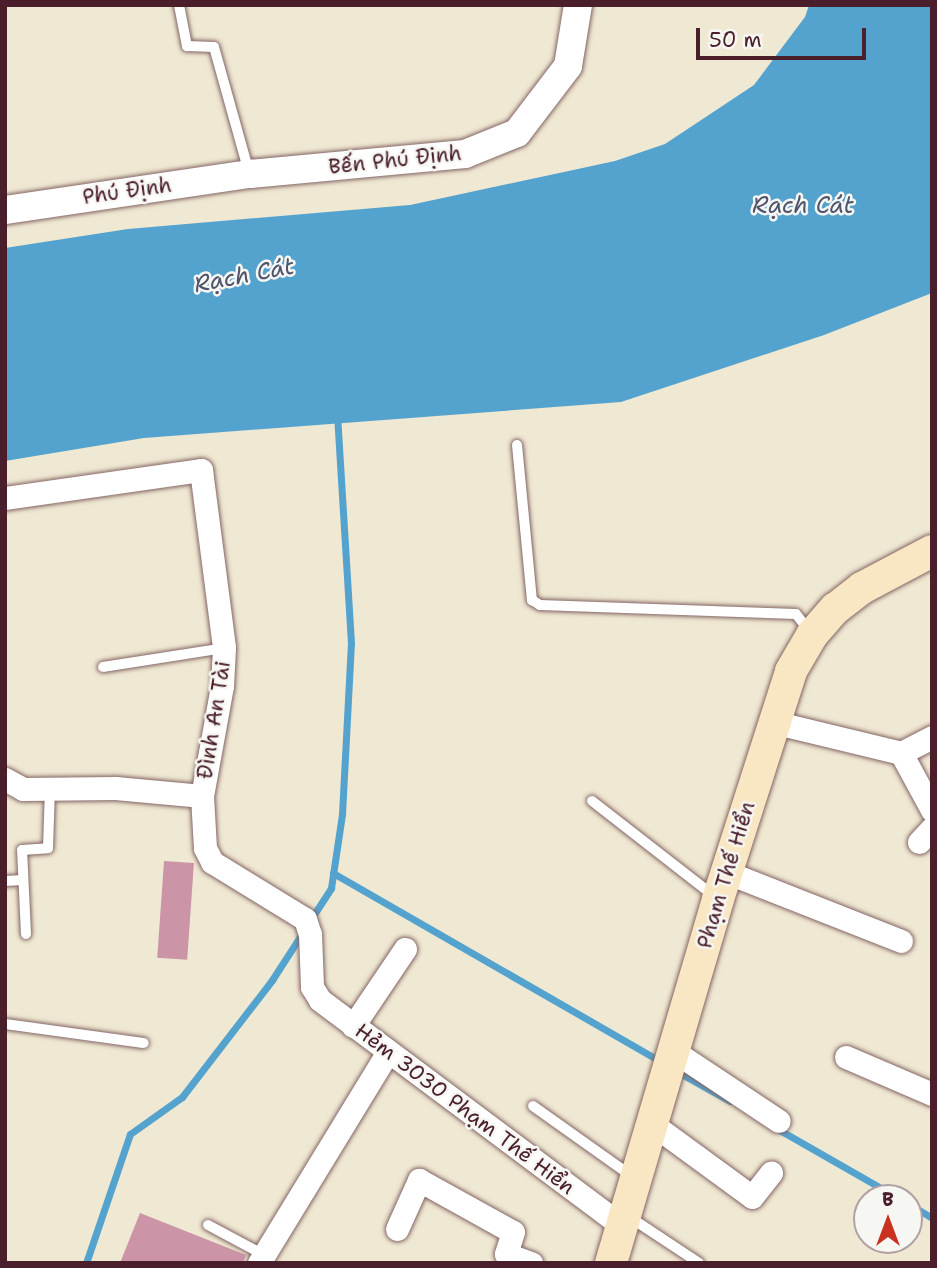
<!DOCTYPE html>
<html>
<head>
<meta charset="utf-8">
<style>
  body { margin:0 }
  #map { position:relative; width:937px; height:1268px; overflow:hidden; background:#efe8d2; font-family:"Shantell Sans",sans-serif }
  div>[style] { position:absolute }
  .water>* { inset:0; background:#54a3ce }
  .stream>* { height:7px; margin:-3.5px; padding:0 3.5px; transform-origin:3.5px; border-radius:3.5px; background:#54a3ce }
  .building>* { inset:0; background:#cb95a7; transform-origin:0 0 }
  .roads { filter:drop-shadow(0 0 2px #846565) drop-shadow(0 0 2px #846565) }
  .service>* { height:10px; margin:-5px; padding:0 5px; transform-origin:5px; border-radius:5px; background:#fff }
  .minor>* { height:23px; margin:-11.5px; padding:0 11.5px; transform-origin:11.5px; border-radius:11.5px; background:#fff }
  .tertiary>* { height:28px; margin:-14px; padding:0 14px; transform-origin:14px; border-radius:14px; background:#fff }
  .secondary>* { height:32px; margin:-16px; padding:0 16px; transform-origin:16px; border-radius:16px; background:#f9e7c3 }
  span { translate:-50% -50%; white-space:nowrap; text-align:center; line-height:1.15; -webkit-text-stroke:5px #f6f6f2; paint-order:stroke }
  .street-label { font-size:21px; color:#4a1f2b }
  .water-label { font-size:23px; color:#4e546c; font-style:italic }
  .frame { position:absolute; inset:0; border:7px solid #4a1f2b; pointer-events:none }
  .north { position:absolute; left:853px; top:1184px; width:70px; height:70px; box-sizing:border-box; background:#f6f6f2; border:2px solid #b1a0a2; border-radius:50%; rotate:0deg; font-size:19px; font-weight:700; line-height:28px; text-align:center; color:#4a1f2b }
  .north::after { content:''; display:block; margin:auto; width:24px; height:32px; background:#c8321e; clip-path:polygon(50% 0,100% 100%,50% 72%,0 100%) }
  .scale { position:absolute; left:696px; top:28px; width:170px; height:32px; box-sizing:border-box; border:4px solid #4a1f2b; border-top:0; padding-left:9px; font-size:21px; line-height:24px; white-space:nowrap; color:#4a1f2b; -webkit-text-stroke:5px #f6f6f2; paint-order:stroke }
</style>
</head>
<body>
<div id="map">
  <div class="water">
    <i style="clip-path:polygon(809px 5px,932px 5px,932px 293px,824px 335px,621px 402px,144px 438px,5px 461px,5px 248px,128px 229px,410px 205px,615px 161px,665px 144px,754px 85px,805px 17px)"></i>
  </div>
  <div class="stream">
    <i style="left:333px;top:873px;width:381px;rotate:29.9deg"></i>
    <i style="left:311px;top:919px;width:37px;rotate:-57deg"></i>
    <i style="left:331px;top:888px;width:75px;rotate:-81.5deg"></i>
    <i style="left:342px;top:814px;width:171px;rotate:-87deg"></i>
    <i style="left:351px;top:643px;width:226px;rotate:-93.5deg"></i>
    <i style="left:676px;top:1071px;width:62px;rotate:29.1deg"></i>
    <i style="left:776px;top:1128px;width:141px;rotate:29.8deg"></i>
    <i style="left:909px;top:1204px;width:27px;rotate:31deg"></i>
    <i style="left:86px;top:1263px;width:136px;rotate:-71.2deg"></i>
    <i style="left:130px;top:1134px;width:64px;rotate:-35.4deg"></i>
    <i style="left:182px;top:1097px;width:148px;rotate:-52.4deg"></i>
    <i style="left:272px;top:980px;width:57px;rotate:-57.1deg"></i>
  </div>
  <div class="building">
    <i style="left:164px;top:861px;width:30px;height:97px;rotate:4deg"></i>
    <i style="clip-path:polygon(140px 1213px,246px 1255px,243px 1263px,120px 1263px)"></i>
  </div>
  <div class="roads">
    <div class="service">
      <i style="left:179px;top:5px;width:42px;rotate:79deg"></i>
      <i style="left:187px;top:46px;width:27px;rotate:2deg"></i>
      <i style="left:214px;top:47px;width:130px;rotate:74.4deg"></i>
      <i style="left:517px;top:445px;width:156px;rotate:84.5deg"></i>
      <i style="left:532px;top:600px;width:9px;rotate:32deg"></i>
      <i style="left:540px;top:605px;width:256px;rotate:2deg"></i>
      <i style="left:796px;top:614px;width:24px;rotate:52deg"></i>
      <i style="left:103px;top:667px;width:122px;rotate:-8.9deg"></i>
      <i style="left:592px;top:801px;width:155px;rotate:37.9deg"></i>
      <i style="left:5px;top:881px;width:18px;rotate:-3deg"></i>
      <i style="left:26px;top:934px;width:84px;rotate:-92.7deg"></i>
      <i style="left:22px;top:850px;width:26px;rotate:-4deg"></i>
      <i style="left:48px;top:848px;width:59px;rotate:-88.1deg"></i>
      <i style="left:5px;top:1024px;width:140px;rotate:7.8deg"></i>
      <i style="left:533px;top:1106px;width:123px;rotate:35.4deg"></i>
      <i style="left:628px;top:1216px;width:85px;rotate:33.5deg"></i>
      <i style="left:208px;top:1225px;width:61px;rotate:28.2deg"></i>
    </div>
    <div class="minor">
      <i style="left:5px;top:498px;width:198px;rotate:-8.1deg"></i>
      <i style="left:201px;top:470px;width:179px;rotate:82.6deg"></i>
      <i style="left:224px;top:648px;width:38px;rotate:93deg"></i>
      <i style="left:222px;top:686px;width:112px;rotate:100.3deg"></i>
      <i style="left:202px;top:796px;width:52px;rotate:86.7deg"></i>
      <i style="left:205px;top:848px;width:16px;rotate:63deg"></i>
      <i style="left:212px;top:862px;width:109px;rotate:31.5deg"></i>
      <i style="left:305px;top:919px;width:16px;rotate:72deg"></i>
      <i style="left:310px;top:934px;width:53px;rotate:87.8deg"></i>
      <i style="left:312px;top:987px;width:15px;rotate:58deg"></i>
      <i style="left:320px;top:1000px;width:377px;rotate:36.8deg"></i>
      <i style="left:773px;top:722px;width:132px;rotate:13.6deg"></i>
      <i style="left:901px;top:753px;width:35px;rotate:-27deg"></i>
      <i style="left:901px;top:753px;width:65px;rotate:61.5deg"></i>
      <i style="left:5px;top:779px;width:21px;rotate:29deg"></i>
      <i style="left:23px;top:789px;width:93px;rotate:-0.6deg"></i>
      <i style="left:116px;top:788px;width:86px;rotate:5.3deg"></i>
      <i style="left:919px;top:842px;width:19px;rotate:-47deg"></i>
      <i style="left:726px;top:872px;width:188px;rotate:21.5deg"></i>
      <i style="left:353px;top:1026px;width:93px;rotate:-56deg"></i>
      <i style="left:672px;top:1050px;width:128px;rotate:33.6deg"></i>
      <i style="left:846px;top:1057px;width:94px;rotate:23.3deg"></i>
      <i style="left:651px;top:1123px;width:125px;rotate:36.2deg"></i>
      <i style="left:752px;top:1197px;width:31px;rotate:-52deg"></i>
      <i style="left:397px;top:1229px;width:54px;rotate:-65.8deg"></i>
      <i style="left:419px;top:1180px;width:107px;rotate:29deg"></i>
      <i style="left:513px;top:1232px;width:23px;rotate:108deg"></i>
      <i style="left:506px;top:1254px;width:27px;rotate:20deg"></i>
      <i style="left:259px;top:1263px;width:247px;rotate:-58.6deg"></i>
    </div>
    <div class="tertiary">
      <i style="left:5px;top:210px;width:248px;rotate:-8.4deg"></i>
      <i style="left:250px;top:174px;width:216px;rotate:-5.3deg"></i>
      <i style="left:465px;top:154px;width:56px;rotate:-22deg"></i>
      <i style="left:517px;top:133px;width:84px;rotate:-52.7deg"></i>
      <i style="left:568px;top:66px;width:62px;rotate:-80.7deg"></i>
    </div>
    <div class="secondary">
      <i style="left:611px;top:1263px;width:379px;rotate:-73.6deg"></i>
      <i style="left:718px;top:899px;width:239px;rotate:-72.2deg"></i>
      <i style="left:791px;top:671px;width:42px;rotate:-59.7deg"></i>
      <i style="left:812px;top:635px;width:35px;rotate:-49deg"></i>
      <i style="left:835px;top:609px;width:34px;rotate:-38deg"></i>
      <i style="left:862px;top:588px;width:79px;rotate:-27.9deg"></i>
    </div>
  </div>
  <div class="street-label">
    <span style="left:395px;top:160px;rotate:-6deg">Bến Phú Định</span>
    <span style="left:127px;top:191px;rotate:-8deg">Phú Định</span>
    <span style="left:214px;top:720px;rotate:-81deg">Đình An Tài</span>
    <span style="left:726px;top:875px;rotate:-73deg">Phạm Thế Hiển</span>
    <span style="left:465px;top:1109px;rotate:37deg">Hẻm 3030 Phạm Thế Hiển</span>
  </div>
  <div class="water-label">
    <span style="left:803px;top:205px">Rạch Cát</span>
    <span style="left:244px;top:275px;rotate:-11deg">Rạch Cát</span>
  </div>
  <div class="frame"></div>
  <div class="north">B</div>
  <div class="scale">50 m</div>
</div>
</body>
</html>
